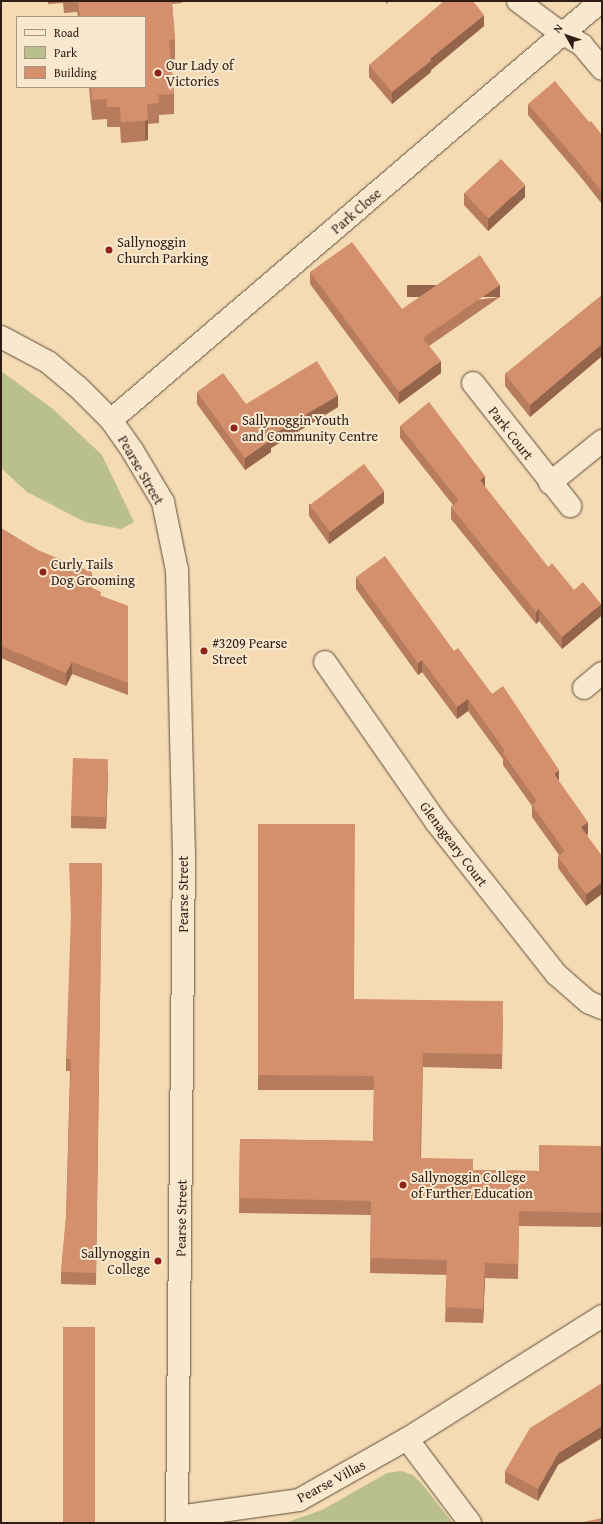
<!DOCTYPE html>
<html>
<head>
<meta charset="utf-8">
<style>
  body { margin:0 }
  #map { position:relative; width:603px; height:1524px; overflow:hidden; background:#f4dbb3; font-family:"Gentium Book Plus",serif }
  div>[style] { position:absolute }
  .green>* { inset:0; background:#bac08d }
  .roads { filter:drop-shadow(0 0 1px #604c3c) drop-shadow(0 0 1px #604c3c) }
  .minor>* { height:22px; margin:-11px; padding:0 11px; transform-origin:11px; border-radius:11px; background:#f8e8ce }
  .wall>* { inset:0; background:#b67c5d }
  .shaded-wall>* { inset:0; background:#94654c; transform-origin:0 0 }
  .building>* { inset:0; background:#d4906c; transform-origin:0 0 }
  .dots>* { width:11px; height:11px; translate:-50% -50%; box-sizing:border-box; border:2px solid #f8e8ce; border-radius:50% }
  span { translate:-50% -50%; white-space:nowrap; text-align:center; line-height:1.15; -webkit-text-stroke:4px #f8e8ce; paint-order:stroke }
  .poi-label { font-size:14px; color:#2e1c15 }
  .left { translate:0 -50%; text-align:left }
  .right { translate:-100% -50%; text-align:right }
  .street-label { font-size:14px; color:#2e1c15 }
  .frame { position:absolute; inset:0; border:2px solid #2e1c15; pointer-events:none }
  .legend { position:absolute; left:16px; top:16px; width:130px; height:72px; box-sizing:border-box; background:#f8e8ce; border:1px solid #a79684; margin:0; padding:5px 7px; list-style:none; font-size:12px; color:#2e1c15 }
  .legend li { display:flex; align-items:center; gap:8px; height:20px }
  .legend b { width:20px; border:1px solid #a79684 }
  .north { position:absolute; left:547px; top:16px; width:40px; height:40px; -webkit-text-stroke:3px #f8e8ce; paint-order:stroke; rotate:310deg; font-size:11px; font-weight:700; line-height:16px; text-align:center; color:#2e1c15 }
  .north::after { content:''; display:block; margin:auto; width:14px; height:18px; background:#2e1c15; clip-path:polygon(50% 0,100% 100%,50% 72%,0 100%) }
</style>
</head>
<body>
<div id="map">
  <div class="green">
    <i style="clip-path:polygon(1px 371px,53px 409px,102px 455px,134px 522px,121px 529px,85px 522px,27px 492px,1px 468px)"></i>
    <i style="clip-path:polygon(401px 1471px,413px 1475px,422px 1484px,453px 1523px,285px 1523px,322px 1510px,387px 1473px)"></i>
  </div>
  <div class="roads">
    <div class="minor">
      <i style="left:518px;top:1px;width:45px;rotate:36.9deg"></i>
      <i style="left:554px;top:28px;width:33px;rotate:31deg"></i>
      <i style="left:582px;top:45px;width:31px;rotate:50deg"></i>
      <i style="left:1px;top:337px;width:53px;rotate:28deg"></i>
      <i style="left:48px;top:362px;width:39px;rotate:40deg"></i>
      <i style="left:78px;top:387px;width:47px;rotate:45deg"></i>
      <i style="left:111px;top:420px;width:37px;rotate:55deg"></i>
      <i style="left:132px;top:450px;width:61px;rotate:59.2deg"></i>
      <i style="left:163px;top:502px;width:69px;rotate:78.4deg"></i>
      <i style="left:177px;top:570px;width:283px;rotate:88.6deg"></i>
      <i style="left:184px;top:853px;width:670px;rotate:90.6deg"></i>
      <i style="left:473px;top:383px;width:157px;rotate:51.7deg"></i>
      <i style="left:111px;top:420px;width:645px;rotate:-40.53deg"></i>
      <i style="left:550px;top:483px;width:67px;rotate:-38.9deg"></i>
      <i style="left:325px;top:662px;width:195px;rotate:55.2deg"></i>
      <i style="left:436px;top:822px;width:194px;rotate:51.7deg"></i>
      <i style="left:556px;top:974px;width:43px;rotate:41.2deg"></i>
      <i style="left:588px;top:1002px;width:15px;rotate:23deg"></i>
      <i style="left:584px;top:688px;width:23px;rotate:-40deg"></i>
      <i style="left:407px;top:1439px;width:105px;rotate:53.1deg"></i>
      <i style="left:178px;top:1517px;width:122px;rotate:-8deg"></i>
      <i style="left:299px;top:1500px;width:124px;rotate:-29.5deg"></i>
      <i style="left:407px;top:1439px;width:231px;rotate:-32.2deg"></i>
    </div>
  </div>
  <div class="wall">
    <i style="clip-path:polygon(48px 1px,182px 1px,182px 3px,172px 4px,175px 39px,175px 59px,171px 60px,174px 94px,174px 114px,159px 115px,159px 123px,148px 124px,148px 140px,145px 141px,121px 143px,120px 127px,107px 127px,107px 119px,92px 120px,89px 87px,145px 87px,145px 17px,78px 17px,77px 12px,64px 13px,63px 3px,48px 4px)"></i>
    <i style="clip-path:polygon(484px 26px,431px 70px,431px 72px,392px 104px,369px 77px,369px 65px)"></i>
    <i style="clip-path:polygon(528px 104px,589px 122px,602px 135px,602px 204px,579px 175px,528px 115px)"></i>
    <i style="clip-path:polygon(464px 193px,525px 197px,488px 231px,464px 205px)"></i>
    <i style="clip-path:polygon(310px 272px,402px 309px,500px 297px,429px 346px,441px 373px,399px 404px,310px 284px)"></i>
    <i style="clip-path:polygon(602px 295px,602px 356px,530px 417px,505px 386px,505px 374px)"></i>
    <i style="clip-path:polygon(197px 392px,246px 404px,338px 407px,271px 448px,271px 452px,245px 470px,197px 404px)"></i>
    <i style="clip-path:polygon(400px 426px,485px 487px,548px 567px,574px 590px,601px 616px,562px 649px,539px 621px,536px 624px,451px 519px,451px 507px,453px 505px,400px 438px)"></i>
    <i style="clip-path:polygon(384px 503px,329px 544px,309px 516px,309px 504px)"></i>
    <i style="clip-path:polygon(1px 528px,92px 584px,91px 587px,101px 596px,128px 606px,128px 695px,72px 674px,66px 686px,1px 658px)"></i>
    <i style="clip-path:polygon(356px 577px,454px 651px,492px 694px,559px 782px,588px 834px,587px 835px,586px 906px,558px 868px,558px 857px,559px 855px,532px 817px,532px 806px,503px 765px,503px 759px,468px 711px,457px 719px,422px 672px,418px 675px,356px 589px)"></i>
    <i style="clip-path:polygon(108px 771px,106px 829px,71px 828px,71px 816px)"></i>
    <i style="clip-path:polygon(258px 824px,354px 999px,503px 1016px,502px 1069px,423px 1067px,421px 1158px,473px 1170px,539px 1171px,602px 1146px,602px 1227px,519px 1226px,518px 1279px,485px 1278px,483px 1323px,445px 1322px,447px 1275px,370px 1273px,371px 1215px,239px 1213px,240px 1139px,373px 1141px,374px 1090px,258px 1090px)"></i>
    <i style="clip-path:polygon(102px 863px,96px 1285px,61px 1284px,61px 1272px,66px 1218px,70px 1071px,66px 1071px,66px 1059px)"></i>
    <i style="clip-path:polygon(558px 1465px,538px 1501px,505px 1483px,505px 1471px)"></i>
  </div>
  <div class="shaded-wall">
    <i style="clip-path:polygon(386px 1px,389px 1px,386px 4px)"></i>
    <i style="clip-path:polygon(484px 15px,484px 26px,431px 70px,431px 72px,392px 104px,392px 92px,430px 59px)"></i>
    <i style="left:148px;top:120px;width:20px;height:3px;rotate:90deg"></i>
    <i style="clip-path:polygon(525px 185px,525px 197px,488px 231px,488px 219px)"></i>
    <i style="left:500px;top:285px;width:12px;height:93px;rotate:90deg"></i>
    <i style="clip-path:polygon(602px 344px,602px 356px,530px 417px,530px 405px)"></i>
    <i style="clip-path:polygon(441px 361px,441px 373px,399px 404px,399px 392px)"></i>
    <i style="clip-path:polygon(338px 395px,338px 407px,271px 448px,271px 452px,245px 470px,245px 458px,269px 437px)"></i>
    <i style="clip-path:polygon(485px 476px,485px 488px,480px 480px)"></i>
    <i style="clip-path:polygon(384px 491px,384px 503px,329px 544px,329px 532px)"></i>
    <i style="clip-path:polygon(92px 572px,92px 584px,88px 598px,88px 586px)"></i>
    <i style="clip-path:polygon(601px 604px,601px 616px,562px 649px,562px 637px)"></i>
    <i style="clip-path:polygon(539px 609px,539px 621px,536px 624px,536px 612px)"></i>
    <i style="clip-path:polygon(422px 660px,422px 672px,418px 675px,418px 663px)"></i>
    <i style="clip-path:polygon(72px 662px,72px 674px,66px 686px,66px 673px)"></i>
    <i style="clip-path:polygon(468px 699px,468px 711px,457px 719px,457px 707px)"></i>
    <i style="clip-path:polygon(108px 759px,108px 771px,106px 829px,106px 817px)"></i>
    <i style="clip-path:polygon(559px 770px,559px 782px,554px 774px)"></i>
    <i style="clip-path:polygon(588px 822px,588px 834px,581px 839px,581px 827px)"></i>
    <i style="clip-path:polygon(602px 882px,602px 894px,586px 906px,586px 894px)"></i>
    <i style="clip-path:polygon(485px 1263px,485px 1278px,483px 1323px,483px 1309px)"></i>
    <i style="clip-path:polygon(602px 1426px,602px 1438px,558px 1465px,538px 1501px,538px 1489px,558px 1453px)"></i>
  </div>
  <div class="building">
    <i style="clip-path:polygon(78px 1px,172px 1px,175px 39px,169px 40px,174px 94px,158px 95px,159px 103px,147px 104px,148px 120px,145px 121px,121px 122px,120px 107px,107px 107px,107px 99px,92px 100px,91px 87px,145px 87px,145px 17px,80px 17px)"></i>
    <i style="clip-path:polygon(444px 1px,473px 1px,484px 15px,430px 59px,431px 61px,392px 92px,369px 65px)"></i>
    <i style="clip-path:polygon(555px 81px,589px 122px,591px 121px,602px 135px,602px 192px,579px 163px,528px 104px)"></i>
    <i style="left:501px;top:159px;width:35px;height:50px;rotate:47deg"></i>
    <i style="clip-path:polygon(352px 242px,402px 309px,480px 255px,500px 285px,423px 338px,441px 361px,399px 392px,310px 272px)"></i>
    <i style="clip-path:polygon(602px 295px,602px 344px,530px 405px,505px 374px)"></i>
    <i style="clip-path:polygon(317px 361px,338px 395px,269px 437px,271px 440px,245px 458px,197px 392px,223px 373px,246px 404px)"></i>
    <i style="clip-path:polygon(429px 402px,485px 476px,480px 480px,548px 567px,552px 563px,574px 590px,583px 582px,601px 604px,562px 637px,539px 609px,536px 612px,451px 507px,459px 501px,400px 426px)"></i>
    <i style="left:364px;top:464px;width:34px;height:68px;rotate:53deg"></i>
    <i style="clip-path:polygon(1px 528px,11px 535px,40px 551px,92px 572px,88px 586px,101px 592px,100px 596px,128px 606px,128px 683px,72px 662px,66px 673px,1px 646px)"></i>
    <i style="clip-path:polygon(385px 556px,454px 651px,458px 648px,492px 694px,503px 686px,559px 770px,554px 774px,588px 822px,581px 827px,602px 856px,602px 882px,586px 894px,558px 857px,565px 851px,532px 805px,537px 801px,503px 753px,505px 751px,468px 699px,457px 707px,422px 660px,418px 663px,356px 577px)"></i>
    <i style="left:73px;top:758px;width:35px;height:58px;rotate:2deg"></i>
    <i style="clip-path:polygon(258px 824px,355px 824px,354px 999px,503px 1001px,502px 1054px,423px 1053px,420px 1158px,473px 1159px,473px 1170px,539px 1171px,539px 1145px,602px 1146px,602px 1213px,519px 1211px,518px 1264px,485px 1263px,483px 1309px,445px 1307px,447px 1260px,370px 1258px,371px 1201px,239px 1198px,240px 1139px,373px 1141px,374px 1076px,258px 1075px)"></i>
    <i style="clip-path:polygon(69px 863px,102px 863px,96px 1273px,61px 1272px,66px 1218px,71px 1059px,66px 1059px,71px 916px)"></i>
    <i style="left:63px;top:1327px;width:32px;height:196px"></i>
    <i style="clip-path:polygon(602px 1383px,602px 1426px,558px 1453px,538px 1489px,505px 1471px,530px 1428px)"></i>
    <i style="clip-path:polygon(602px 1518px,602px 1523px,579px 1523px)"></i>
  </div>
  <div class="dots">
    <i style="left:158px;top:73px;background:#8f2418"></i>
    <i style="left:109px;top:250px;background:#8f2418"></i>
    <i style="left:234px;top:428px;background:#8f2418"></i>
    <i style="left:43px;top:572px;background:#8f2418"></i>
    <i style="left:204px;top:651px;background:#8f2418"></i>
    <i style="left:403px;top:1185px;background:#8f2418"></i>
    <i style="left:158px;top:1261px;background:#8f2418"></i>
  </div>
  <div class="poi-label">
    <span class="left" style="left:166px;top:73px">Our Lady of<br>Victories</span>
    <span class="left" style="left:117px;top:250px">Sallynoggin<br>Church Parking</span>
    <span class="left" style="left:242px;top:428px">Sallynoggin Youth<br>and Community Centre</span>
    <span class="left" style="left:51px;top:572px">Curly Tails<br>Dog Grooming</span>
    <span class="left" style="left:212px;top:651px">#3209 Pearse<br>Street</span>
    <span class="left" style="left:411px;top:1185px">Sallynoggin College<br>of Further Education</span>
    <span class="right" style="left:150px;top:1261px">Sallynoggin<br>College</span>
  </div>
  <div class="street-label">
    <span style="left:356px;top:211px;rotate:-41deg">Park Close</span>
    <span style="left:511px;top:433px;rotate:52deg">Park Court</span>
    <span style="left:141px;top:470px;rotate:60deg">Pearse Street</span>
    <span style="left:454px;top:844px;rotate:53deg">Glenageary Court</span>
    <span style="left:183px;top:894px;rotate:-90deg">Pearse Street</span>
    <span style="left:181px;top:1218px;rotate:-89deg">Pearse Street</span>
    <span style="left:331px;top:1481px;rotate:-28deg">Pearse Villas</span>
  </div>
  <div class="frame"></div>
  <ul class="legend">
  <li><b style="height:5px;background:#f8e8ce"></b>Road</li>
  <li><b style="height:11px;background:#bac08d"></b>Park</li>
  <li><b style="height:11px;background:#d4906c"></b>Building</li>
  </ul>
  <div class="north">N</div>
</div>
</body>
</html>
